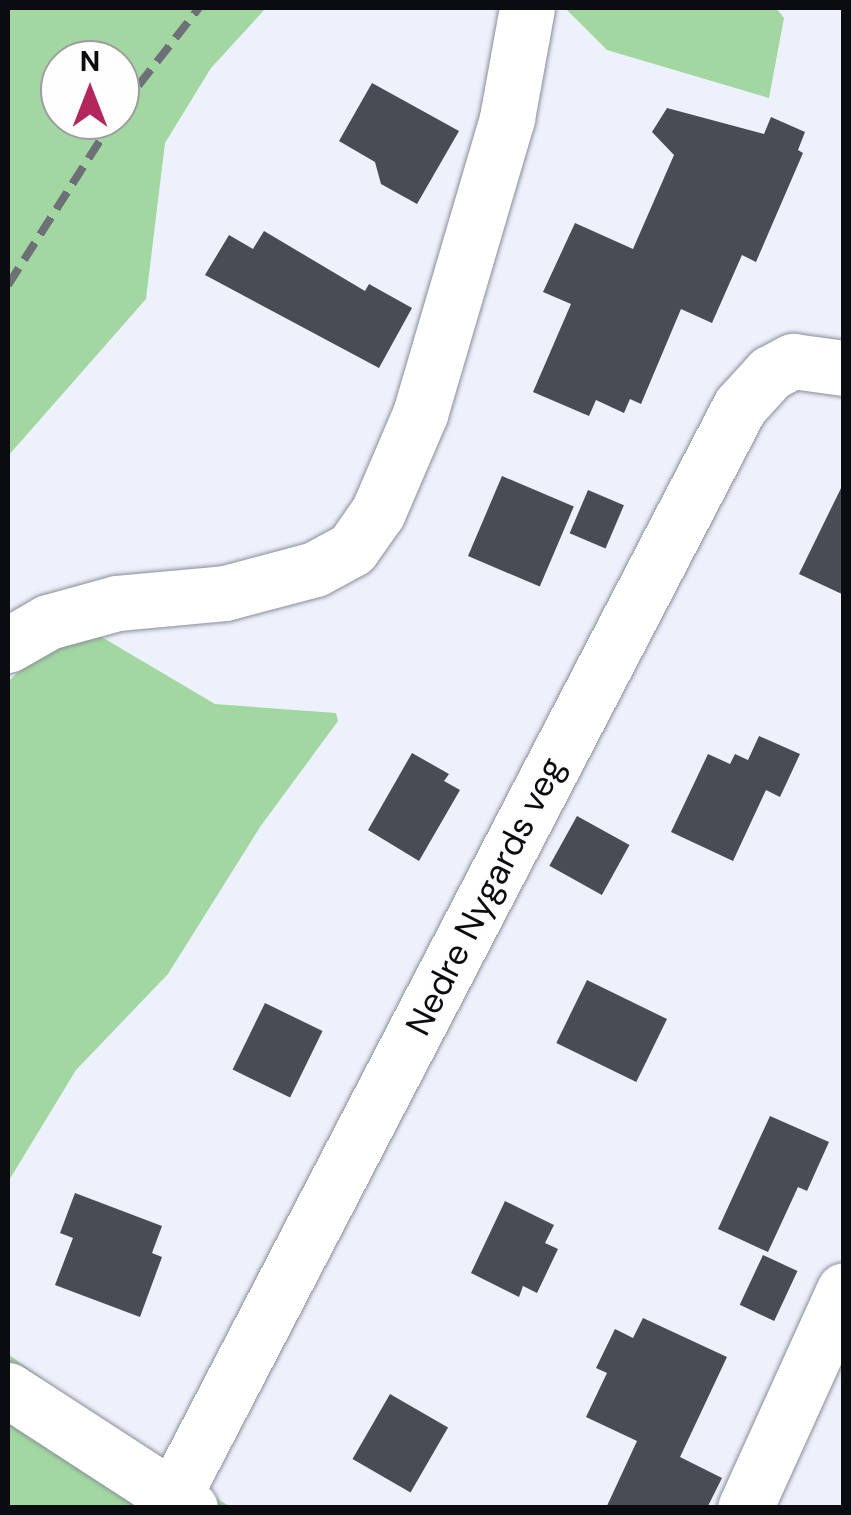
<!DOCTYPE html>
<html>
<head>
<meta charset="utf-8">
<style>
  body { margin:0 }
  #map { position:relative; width:851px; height:1515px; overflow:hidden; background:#edf1fc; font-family:"DM Sans",sans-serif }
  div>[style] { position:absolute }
  .green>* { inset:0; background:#a2d7a1 }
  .building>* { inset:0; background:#484c55; transform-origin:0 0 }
  .roads { filter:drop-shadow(0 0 2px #898d98) drop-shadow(0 0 2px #898d98) }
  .minor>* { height:55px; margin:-27.5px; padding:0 27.5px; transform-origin:27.5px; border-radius:27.5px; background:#fff }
  .rail>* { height:8px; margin-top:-4px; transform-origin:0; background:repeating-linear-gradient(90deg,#6d7077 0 20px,transparent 0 30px) }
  span { translate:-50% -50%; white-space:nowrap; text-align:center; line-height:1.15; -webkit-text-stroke:10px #fefefe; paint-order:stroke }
  .street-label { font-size:35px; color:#0b0c10 }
  .frame { position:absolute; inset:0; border:10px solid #0b0c10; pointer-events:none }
  .north { position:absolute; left:40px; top:40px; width:100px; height:100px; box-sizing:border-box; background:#fefefe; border:2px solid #9d9d9f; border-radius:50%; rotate:0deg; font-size:28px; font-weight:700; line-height:40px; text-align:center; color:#0b0c10 }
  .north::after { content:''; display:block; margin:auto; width:35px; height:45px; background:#b3265e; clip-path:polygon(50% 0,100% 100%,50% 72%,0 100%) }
</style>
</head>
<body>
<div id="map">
  <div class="green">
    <i style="clip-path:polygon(evenodd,8px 8px,266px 8px,211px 68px,165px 143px,146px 299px,8px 456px,8px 8px,60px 60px,120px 60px,120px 120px,60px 120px,60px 60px)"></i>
    <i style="clip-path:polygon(565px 8px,776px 8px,784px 18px,769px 98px,607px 50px)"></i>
    <i style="clip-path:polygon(56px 635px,100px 636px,215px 704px,336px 713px,338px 721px,260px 827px,168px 974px,76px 1070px,8px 1182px,8px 682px)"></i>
    <i style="clip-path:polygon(8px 1354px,152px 1460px,231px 1507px,8px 1507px)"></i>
  </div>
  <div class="building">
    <i style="clip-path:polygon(372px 83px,459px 131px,417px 204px,381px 184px,375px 162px,339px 141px)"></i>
    <i style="clip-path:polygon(667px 108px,764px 134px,771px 117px,805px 132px,798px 150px,803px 153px,756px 262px,742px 255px,712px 323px,681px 309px,641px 404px,630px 399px,624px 413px,596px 400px,589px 416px,533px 392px,571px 304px,543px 292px,575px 223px,633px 249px,674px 155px,652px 132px)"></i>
    <i style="clip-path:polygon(264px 231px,365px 291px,369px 284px,412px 308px,379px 368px,205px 275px,229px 235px,253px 249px)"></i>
    <i style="left:502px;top:476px;width:78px;height:87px;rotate:23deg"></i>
    <i style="clip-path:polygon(844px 482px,844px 595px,799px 574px)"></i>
    <i style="left:588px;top:490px;width:39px;height:47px;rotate:23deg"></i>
    <i style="clip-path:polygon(759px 736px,800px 754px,780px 797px,766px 790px,733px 861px,671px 832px,708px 754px,730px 764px,735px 754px,748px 760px)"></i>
    <i style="clip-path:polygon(412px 753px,449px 774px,444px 781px,460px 790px,419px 861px,368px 830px)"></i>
    <i style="left:577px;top:816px;width:60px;height:57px;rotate:29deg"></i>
    <i style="left:587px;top:980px;width:89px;height:70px;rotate:26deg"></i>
    <i style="left:265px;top:1003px;width:64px;height:74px;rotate:26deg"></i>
    <i style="clip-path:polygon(770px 1116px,829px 1142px,807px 1191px,798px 1187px,768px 1252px,718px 1229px)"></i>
    <i style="clip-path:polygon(75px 1193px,162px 1226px,152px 1253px,162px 1257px,140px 1317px,55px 1285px,73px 1238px,60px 1233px)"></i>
    <i style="clip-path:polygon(505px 1201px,554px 1225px,545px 1243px,558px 1249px,537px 1293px,523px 1286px,519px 1297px,471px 1273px)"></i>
    <i style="left:763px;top:1255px;width:38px;height:55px;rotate:25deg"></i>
    <i style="clip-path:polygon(643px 1318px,727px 1357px,680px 1457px,722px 1478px,707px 1508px,606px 1508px,637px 1441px,586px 1417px,607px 1373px,596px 1368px,615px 1329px,633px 1338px)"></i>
    <i style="left:390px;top:1394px;width:67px;height:75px;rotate:30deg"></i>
  </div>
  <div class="roads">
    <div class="minor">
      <i style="left:8px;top:645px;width:46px;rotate:-29.9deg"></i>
      <i style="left:48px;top:622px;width:72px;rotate:-15.4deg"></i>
      <i style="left:117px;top:603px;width:108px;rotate:-5.3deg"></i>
      <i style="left:225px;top:593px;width:93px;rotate:-14.9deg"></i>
      <i style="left:315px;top:569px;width:42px;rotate:-28.4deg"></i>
      <i style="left:352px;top:549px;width:45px;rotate:-54.9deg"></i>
      <i style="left:378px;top:512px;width:107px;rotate:-66.8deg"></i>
      <i style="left:420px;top:414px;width:309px;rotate:-73.6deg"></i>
      <i style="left:507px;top:118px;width:112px;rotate:-79.7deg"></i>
      <i style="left:8px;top:1390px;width:217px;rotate:33deg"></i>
      <i style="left:174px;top:1495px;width:1227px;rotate:-62.54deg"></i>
      <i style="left:740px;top:406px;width:45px;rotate:-47.7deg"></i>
      <i style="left:770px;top:373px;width:26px;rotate:-28deg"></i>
      <i style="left:793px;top:361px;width:51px;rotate:7.8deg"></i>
      <i style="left:745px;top:1508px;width:239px;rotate:-65.6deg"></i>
    </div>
  </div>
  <div class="rail">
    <i style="left:120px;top:109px;width:128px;rotate:-52deg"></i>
    <i style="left:8px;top:285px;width:196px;rotate:-57.5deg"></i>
  </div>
  <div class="street-label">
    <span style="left:485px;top:896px;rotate:-63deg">Nedre Nygards veg</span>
  </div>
  <div class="frame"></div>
  <div class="north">N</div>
</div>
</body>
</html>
